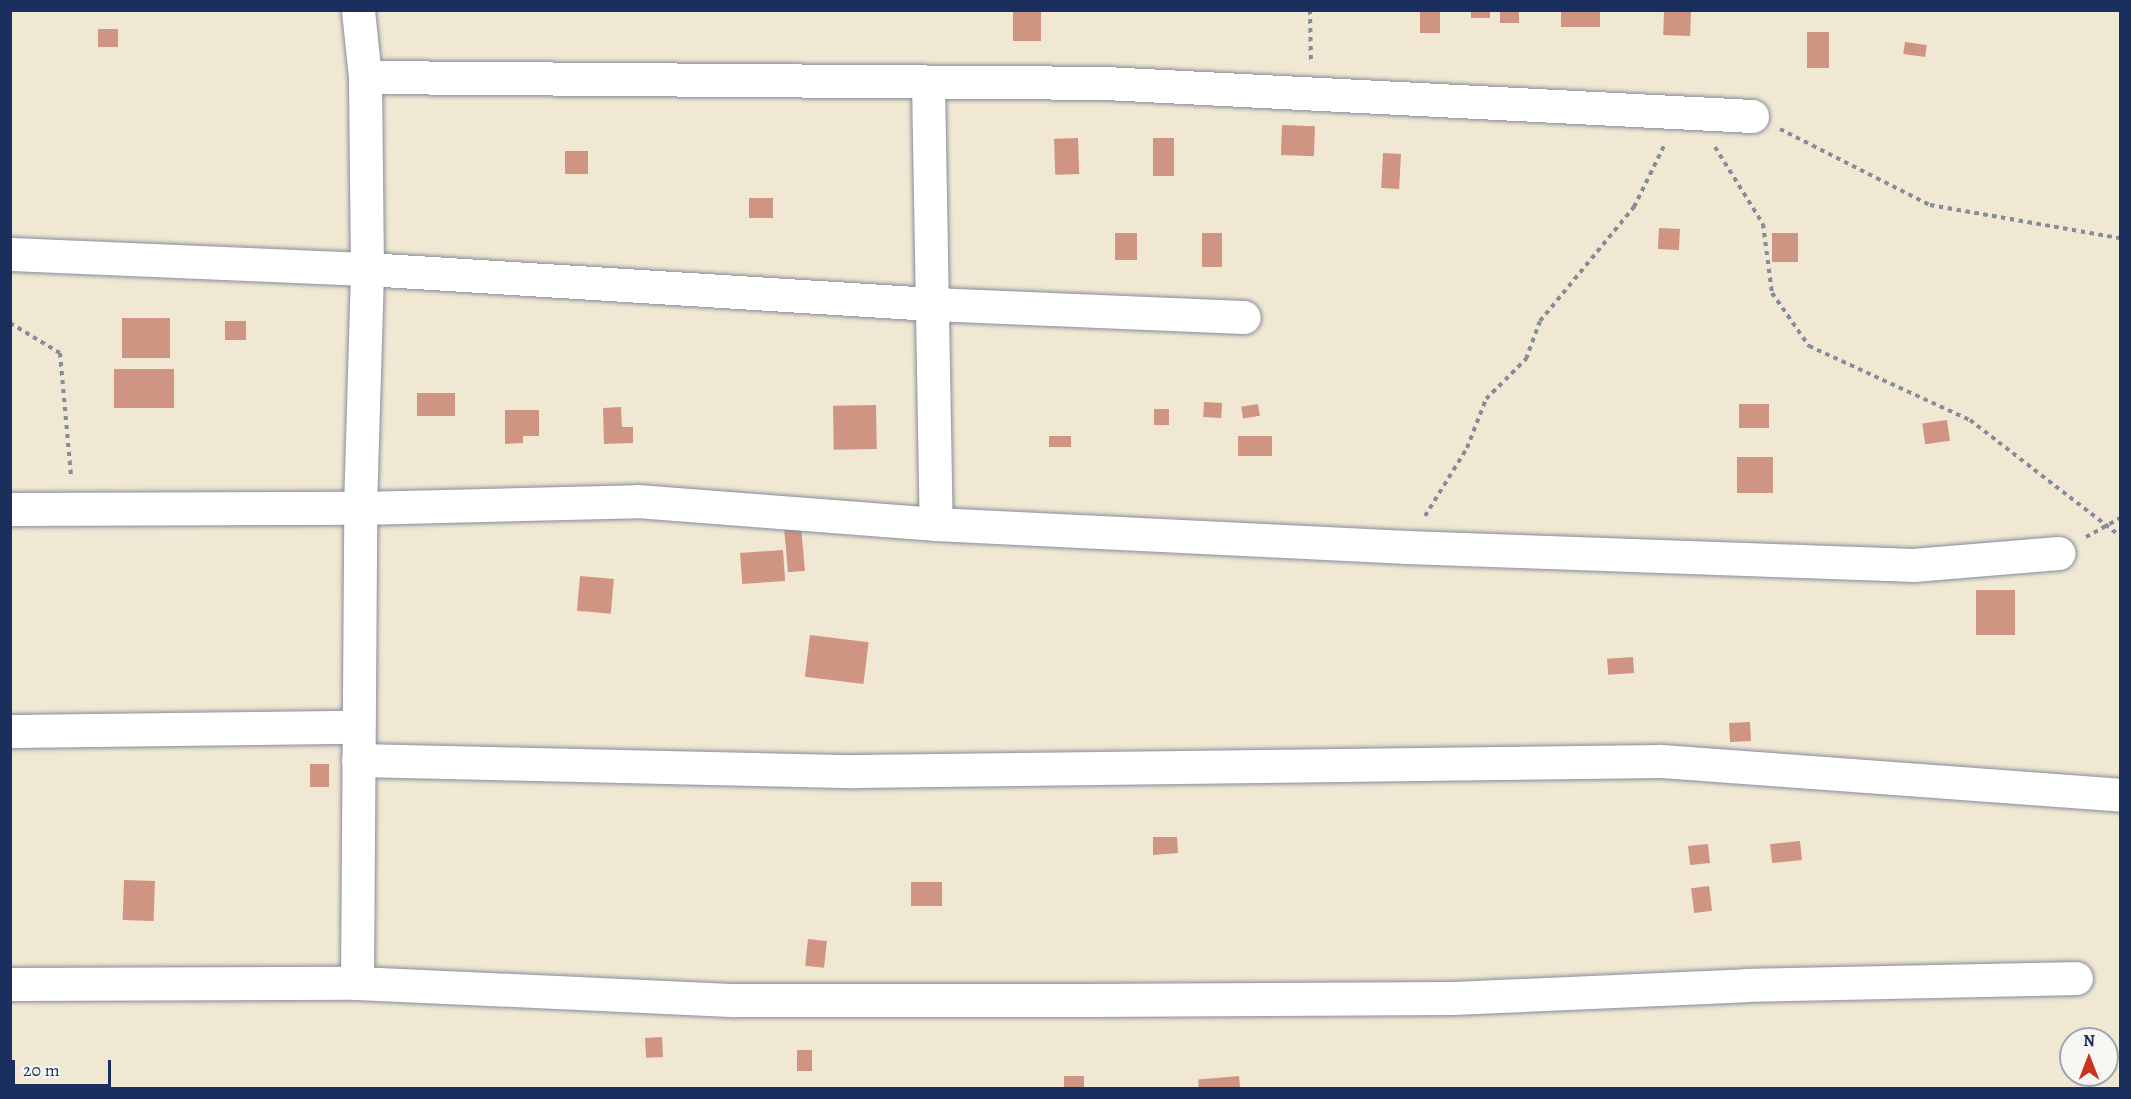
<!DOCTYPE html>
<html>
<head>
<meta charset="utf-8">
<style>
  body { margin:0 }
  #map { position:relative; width:2131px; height:1099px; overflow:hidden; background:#f1e8d4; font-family:Alegreya,serif }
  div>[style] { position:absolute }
  .building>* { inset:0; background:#d09482; transform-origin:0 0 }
  .path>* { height:4px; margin-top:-2px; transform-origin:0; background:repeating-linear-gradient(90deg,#868c99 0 4.5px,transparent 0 9px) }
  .roads { filter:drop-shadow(0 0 2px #868c99) drop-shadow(0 0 2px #868c99) }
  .minor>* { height:33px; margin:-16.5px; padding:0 16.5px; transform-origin:16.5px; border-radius:16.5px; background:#fff }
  span { translate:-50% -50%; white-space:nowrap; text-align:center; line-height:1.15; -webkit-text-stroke:5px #f6f6f2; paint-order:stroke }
  .frame { position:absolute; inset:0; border:12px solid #1b2f5e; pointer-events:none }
  .north { position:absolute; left:2059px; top:1027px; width:60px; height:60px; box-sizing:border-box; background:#f6f6f2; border:2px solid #9ea6b7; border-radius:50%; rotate:0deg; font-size:16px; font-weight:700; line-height:24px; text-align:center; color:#1b2f5e }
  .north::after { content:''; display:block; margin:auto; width:21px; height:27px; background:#c8321e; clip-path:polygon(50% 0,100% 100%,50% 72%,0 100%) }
  .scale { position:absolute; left:12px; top:1060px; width:99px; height:27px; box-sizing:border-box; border:3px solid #1b2f5e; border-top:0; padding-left:8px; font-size:18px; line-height:21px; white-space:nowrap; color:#1b2f5e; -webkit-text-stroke:4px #f6f6f2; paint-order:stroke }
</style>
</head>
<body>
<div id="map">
  <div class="building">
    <i style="left:1013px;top:10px;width:28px;height:31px"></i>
    <i style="left:1420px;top:10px;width:20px;height:23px"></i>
    <i style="left:1471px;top:10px;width:19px;height:8px"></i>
    <i style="left:1500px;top:10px;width:19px;height:13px"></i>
    <i style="left:1561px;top:10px;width:39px;height:17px"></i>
    <i style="left:1664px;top:11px;width:27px;height:24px;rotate:2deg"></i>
    <i style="left:98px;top:29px;width:20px;height:18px"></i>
    <i style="left:1807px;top:32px;width:22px;height:36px"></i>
    <i style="left:1905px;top:42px;width:22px;height:12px;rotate:8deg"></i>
    <i style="left:1282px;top:125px;width:33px;height:30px;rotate:2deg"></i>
    <i style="left:1078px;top:138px;width:36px;height:24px;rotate:88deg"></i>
    <i style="left:1174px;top:138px;width:38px;height:21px;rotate:90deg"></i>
    <i style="left:565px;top:151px;width:23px;height:23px"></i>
    <i style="left:1383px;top:153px;width:18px;height:35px;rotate:3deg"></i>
    <i style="left:749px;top:198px;width:24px;height:20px"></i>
    <i style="left:1659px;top:228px;width:21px;height:21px;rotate:3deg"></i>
    <i style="left:1115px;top:233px;width:22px;height:27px"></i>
    <i style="left:1202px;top:233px;width:20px;height:34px"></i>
    <i style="left:1772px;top:233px;width:26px;height:29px"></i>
    <i style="left:122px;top:318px;width:48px;height:40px"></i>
    <i style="left:225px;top:321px;width:21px;height:19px"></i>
    <i style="left:114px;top:369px;width:60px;height:39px"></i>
    <i style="left:417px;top:393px;width:38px;height:23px"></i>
    <i style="left:1204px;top:402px;width:18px;height:15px;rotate:3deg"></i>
    <i style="left:1258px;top:404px;width:12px;height:17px;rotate:81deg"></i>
    <i style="left:1739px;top:404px;width:30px;height:24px"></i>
    <i style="left:876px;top:405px;width:44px;height:43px;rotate:89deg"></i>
    <i style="clip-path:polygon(621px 407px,622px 427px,633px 427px,633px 443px,604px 444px,603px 408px)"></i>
    <i style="left:1154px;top:409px;width:15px;height:16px"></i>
    <i style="clip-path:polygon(505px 410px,539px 410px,539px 436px,523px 436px,523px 443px,505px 444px)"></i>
    <i style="left:1947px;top:420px;width:21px;height:25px;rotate:82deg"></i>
    <i style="left:1049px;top:436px;width:22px;height:11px"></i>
    <i style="left:1272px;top:436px;width:20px;height:34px;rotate:90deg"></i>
    <i style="left:1737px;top:457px;width:36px;height:36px"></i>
    <i style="left:801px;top:526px;width:45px;height:17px;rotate:85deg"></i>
    <i style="left:783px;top:550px;width:31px;height:43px;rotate:86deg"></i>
    <i style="left:580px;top:576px;width:34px;height:35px;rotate:5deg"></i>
    <i style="left:1976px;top:590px;width:39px;height:45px"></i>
    <i style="left:810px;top:635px;width:59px;height:42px;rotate:7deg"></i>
    <i style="left:1633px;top:657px;width:16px;height:26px;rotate:86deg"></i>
    <i style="left:1750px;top:722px;width:19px;height:21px;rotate:87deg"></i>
    <i style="left:310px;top:764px;width:19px;height:23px"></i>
    <i style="clip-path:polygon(1153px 837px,1177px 837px,1178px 853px,1153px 855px)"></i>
    <i style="left:1800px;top:841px;width:19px;height:30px;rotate:84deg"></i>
    <i style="left:1708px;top:844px;width:19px;height:20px;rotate:84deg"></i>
    <i style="left:124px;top:880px;width:31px;height:40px;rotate:2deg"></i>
    <i style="left:911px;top:882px;width:31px;height:24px"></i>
    <i style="left:1709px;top:886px;width:25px;height:18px;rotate:83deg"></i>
    <i style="left:808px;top:939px;width:19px;height:27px;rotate:6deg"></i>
    <i style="left:662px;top:1037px;width:20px;height:17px;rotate:87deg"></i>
    <i style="left:797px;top:1050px;width:15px;height:21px"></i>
    <i style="left:1084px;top:1076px;width:12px;height:20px;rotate:90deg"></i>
    <i style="left:1239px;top:1076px;width:12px;height:41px;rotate:85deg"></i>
  </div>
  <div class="path">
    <i style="left:1310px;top:10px;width:51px;rotate:88.9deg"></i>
    <i style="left:1780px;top:129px;width:168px;rotate:26.9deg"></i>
    <i style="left:1930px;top:205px;width:193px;rotate:9.9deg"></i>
    <i style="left:1715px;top:147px;width:91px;rotate:58.1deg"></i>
    <i style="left:1763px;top:224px;width:70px;rotate:82.6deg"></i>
    <i style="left:1772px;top:293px;width:65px;rotate:55.1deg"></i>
    <i style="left:1809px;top:346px;width:177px;rotate:24.7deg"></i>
    <i style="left:1970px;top:420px;width:190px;rotate:37.7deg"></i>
    <i style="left:10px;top:323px;width:58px;rotate:31deg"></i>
    <i style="left:60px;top:353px;width:124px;rotate:84.9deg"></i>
    <i style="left:1425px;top:516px;width:80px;rotate:-58.3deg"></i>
    <i style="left:1467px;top:448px;width:53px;rotate:-68.8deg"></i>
    <i style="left:1486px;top:399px;width:57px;rotate:-45deg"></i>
    <i style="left:1526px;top:359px;width:40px;rotate:-69.8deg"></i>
    <i style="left:1540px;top:321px;width:148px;rotate:-50.5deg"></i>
    <i style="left:1634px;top:207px;width:68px;rotate:-63.8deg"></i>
    <i style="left:2086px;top:537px;width:39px;rotate:-29deg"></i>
  </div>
  <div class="roads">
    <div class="minor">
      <i style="left:365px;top:77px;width:740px;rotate:0.46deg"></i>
      <i style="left:1105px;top:83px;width:648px;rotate:2.92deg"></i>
      <i style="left:928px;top:82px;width:442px;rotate:89deg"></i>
      <i style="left:10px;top:254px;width:357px;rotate:2.4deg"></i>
      <i style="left:367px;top:269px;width:565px;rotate:3.55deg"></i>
      <i style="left:931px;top:304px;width:313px;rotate:2.4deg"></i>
      <i style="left:10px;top:509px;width:350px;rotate:-0.2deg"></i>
      <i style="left:360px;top:508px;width:277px;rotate:-1.4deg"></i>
      <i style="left:637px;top:501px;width:300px;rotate:4.4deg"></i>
      <i style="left:936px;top:524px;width:471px;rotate:2.8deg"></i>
      <i style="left:1406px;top:547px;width:507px;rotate:2.03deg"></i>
      <i style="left:1913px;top:565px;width:146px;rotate:-4.7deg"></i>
      <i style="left:10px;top:731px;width:348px;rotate:-0.7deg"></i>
      <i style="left:358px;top:760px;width:498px;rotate:1.3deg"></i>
      <i style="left:856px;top:771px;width:805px;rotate:-0.71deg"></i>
      <i style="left:1661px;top:761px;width:460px;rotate:4.2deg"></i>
      <i style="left:357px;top:983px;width:475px;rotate:-89.6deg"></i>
      <i style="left:360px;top:508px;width:239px;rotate:-88.3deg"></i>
      <i style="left:367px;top:269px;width:192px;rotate:-90.6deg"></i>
      <i style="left:365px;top:77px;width:67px;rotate:-96deg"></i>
      <i style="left:10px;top:984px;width:347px;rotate:-0.2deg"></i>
      <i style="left:357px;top:983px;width:379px;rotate:2.6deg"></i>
      <i style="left:736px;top:1000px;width:348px"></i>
      <i style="left:1084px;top:1000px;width:369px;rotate:-0.3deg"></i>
      <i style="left:1453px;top:998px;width:293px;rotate:-2.5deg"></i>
      <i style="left:1746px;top:985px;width:330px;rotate:-1.2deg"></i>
    </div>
  </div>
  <div class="frame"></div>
  <div class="north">N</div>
  <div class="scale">20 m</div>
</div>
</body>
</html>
